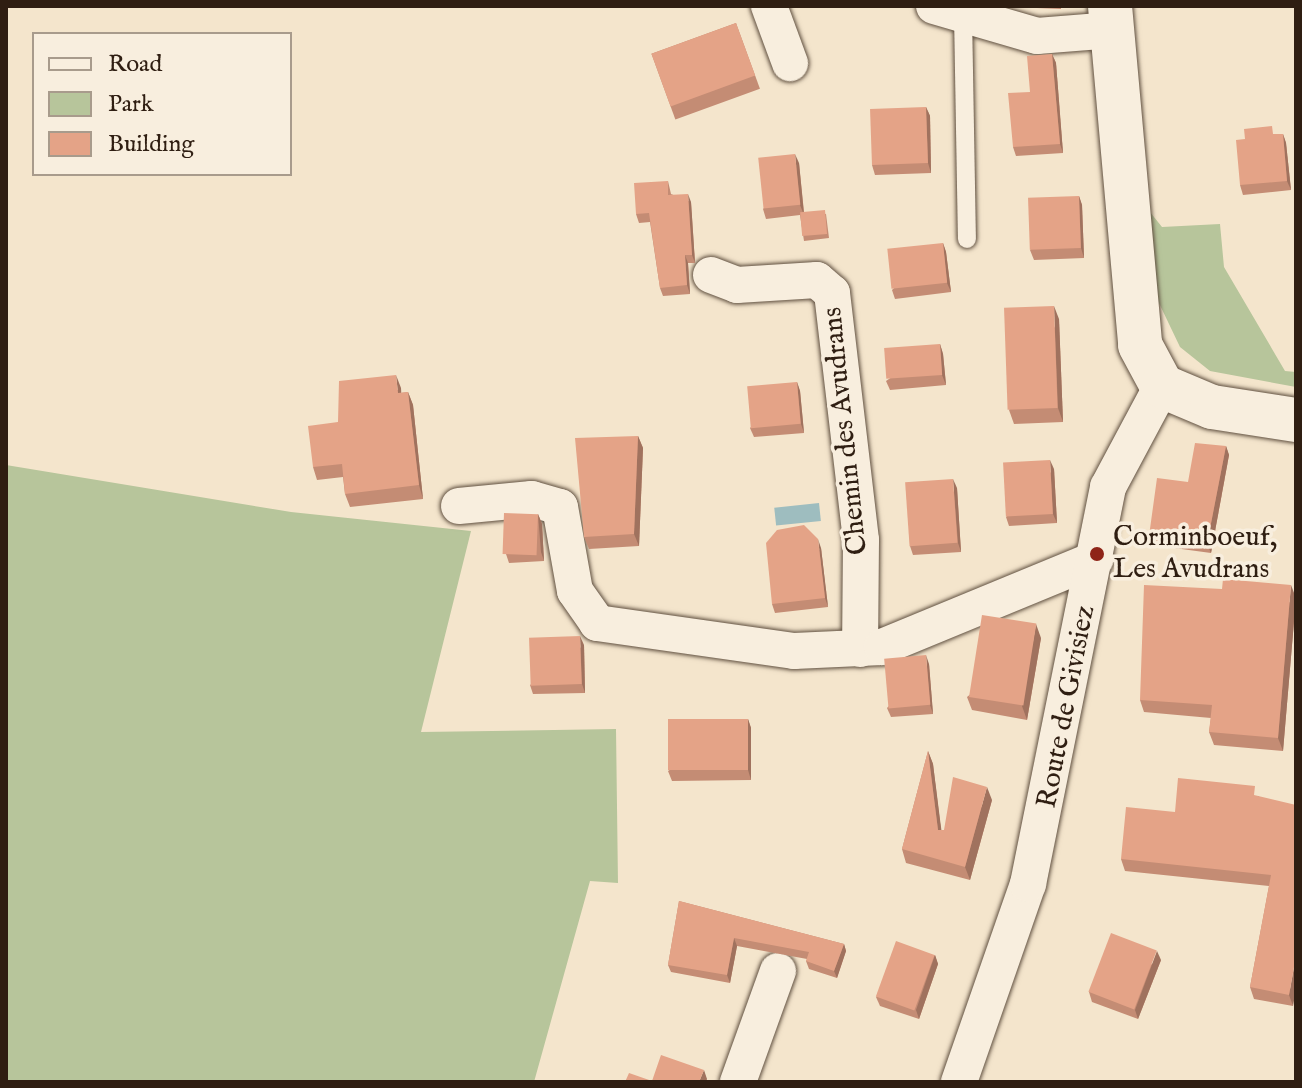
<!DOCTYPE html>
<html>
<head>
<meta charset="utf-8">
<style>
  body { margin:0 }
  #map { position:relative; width:1302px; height:1088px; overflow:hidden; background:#f4e5cc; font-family:"IM FELL English",serif }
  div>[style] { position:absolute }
  .green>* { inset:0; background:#b7c59b }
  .water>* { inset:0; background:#9ebdbf; transform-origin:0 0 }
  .roads { filter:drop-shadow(0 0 2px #605040) drop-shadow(0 0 2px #605040) }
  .lane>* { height:18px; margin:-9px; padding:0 9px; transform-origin:9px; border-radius:9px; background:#f8eede }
  .street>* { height:36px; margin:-18px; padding:0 18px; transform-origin:18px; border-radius:18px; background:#f8eede }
  .secondary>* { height:44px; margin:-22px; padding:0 22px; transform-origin:22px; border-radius:22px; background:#f8eede }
  .wall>* { inset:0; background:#c48c74; transform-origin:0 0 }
  .shaded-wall>* { inset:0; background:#a0725e }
  .building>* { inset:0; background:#e4a387; transform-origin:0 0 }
  .dots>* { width:22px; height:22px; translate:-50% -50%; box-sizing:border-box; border:4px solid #f8eede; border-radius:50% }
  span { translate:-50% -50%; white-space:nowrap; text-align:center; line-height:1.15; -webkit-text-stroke:7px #f8eede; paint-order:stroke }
  .street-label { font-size:28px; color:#2f1e12 }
  .poi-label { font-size:28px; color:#2f1e12 }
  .left { translate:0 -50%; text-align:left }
  .frame { position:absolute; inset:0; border:8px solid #2f1e12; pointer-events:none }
  .legend { position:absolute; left:32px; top:32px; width:260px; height:144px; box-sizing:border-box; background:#f8eede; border:2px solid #a89b8c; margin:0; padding:10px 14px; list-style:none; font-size:24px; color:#2f1e12 }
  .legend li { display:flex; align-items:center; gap:16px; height:40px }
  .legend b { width:40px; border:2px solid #a89b8c }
</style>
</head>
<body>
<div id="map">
  <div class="green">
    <i style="clip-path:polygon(1150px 212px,1162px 227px,1220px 224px,1224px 267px,1285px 371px,1296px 372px,1296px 387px,1210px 371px,1180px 347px,1158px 301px)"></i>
    <i style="clip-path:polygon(6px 465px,291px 512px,471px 531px,421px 732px,616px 729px,618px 883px,590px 881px,534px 1082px,6px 1082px)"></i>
  </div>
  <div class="water">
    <i style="left:819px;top:503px;width:18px;height:45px;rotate:84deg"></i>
  </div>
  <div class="roads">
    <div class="lane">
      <i style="left:963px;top:14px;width:225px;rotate:89deg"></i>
    </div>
    <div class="street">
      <i style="left:769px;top:6px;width:61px;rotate:69.8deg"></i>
      <i style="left:934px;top:6px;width:107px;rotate:16.2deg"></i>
      <i style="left:1037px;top:36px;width:76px;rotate:-4.5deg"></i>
      <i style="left:711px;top:275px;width:28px;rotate:21deg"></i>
      <i style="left:737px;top:285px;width:80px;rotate:-3.6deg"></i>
      <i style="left:817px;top:280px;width:20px;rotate:41deg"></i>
      <i style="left:832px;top:293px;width:249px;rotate:83.3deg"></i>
      <i style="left:861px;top:540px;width:109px;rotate:90.5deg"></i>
      <i style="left:459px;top:506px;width:73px;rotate:-5.5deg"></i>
      <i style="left:532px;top:499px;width:29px;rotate:16deg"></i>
      <i style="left:560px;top:507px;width:85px;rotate:79.9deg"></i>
      <i style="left:575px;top:591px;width:39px;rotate:55deg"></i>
      <i style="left:597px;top:623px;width:199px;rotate:8.1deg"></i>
      <i style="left:794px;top:651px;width:88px;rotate:-2.6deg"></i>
      <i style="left:882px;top:647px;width:231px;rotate:-22.4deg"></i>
      <i style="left:738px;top:1082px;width:118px;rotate:-70.2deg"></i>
      <i style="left:959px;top:1082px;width:210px;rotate:-70.8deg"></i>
      <i style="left:1028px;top:884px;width:405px;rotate:-78.6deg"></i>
      <i style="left:1108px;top:487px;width:115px;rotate:-61.9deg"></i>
    </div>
    <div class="secondary">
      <i style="left:1110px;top:6px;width:340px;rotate:84.9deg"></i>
      <i style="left:1140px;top:345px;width:47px;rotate:61.8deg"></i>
      <i style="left:1162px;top:386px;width:54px;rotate:22.8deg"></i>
      <i style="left:1212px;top:407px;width:85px;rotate:8.8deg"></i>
    </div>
  </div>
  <div class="wall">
    <i style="clip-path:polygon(1012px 6px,1061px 6px,1061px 9px,1012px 7px)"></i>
    <i style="left:736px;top:23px;width:70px;height:90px;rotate:70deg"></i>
    <i style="clip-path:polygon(1052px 54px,1056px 63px,1063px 153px,1016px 156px,1013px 147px,1030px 92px)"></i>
    <i style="clip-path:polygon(926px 107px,930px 116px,931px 173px,875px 175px,872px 165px)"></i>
    <i style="clip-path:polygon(1275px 134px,1283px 134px,1286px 143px,1291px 190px,1243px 195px,1240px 185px)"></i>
    <i style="clip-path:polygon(799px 163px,804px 212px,826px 214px,829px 238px,804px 241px,800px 215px,766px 219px,763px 209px)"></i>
    <i style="clip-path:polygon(668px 181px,671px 194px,691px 202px,695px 263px,688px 263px,690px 294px,663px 296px,660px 288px,650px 222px,639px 223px,636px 214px)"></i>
    <i style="clip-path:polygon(1079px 196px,1082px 205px,1084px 258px,1034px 260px,1030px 250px)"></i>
    <i style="clip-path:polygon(943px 243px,946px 252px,951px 292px,895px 299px,892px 290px)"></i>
    <i style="clip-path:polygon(1059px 319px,1063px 422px,1014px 424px,1009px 410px)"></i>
    <i style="clip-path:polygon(940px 344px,943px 354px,946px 385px,890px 390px,886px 381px)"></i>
    <i style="clip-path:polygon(797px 382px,800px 391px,804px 433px,754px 437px,750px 428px)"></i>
    <i style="clip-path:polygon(401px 388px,401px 393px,408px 392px,413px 405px,423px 499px,350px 507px,345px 494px,343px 477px,317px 480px,313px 467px,338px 422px)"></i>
    <i style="clip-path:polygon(638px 436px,643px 448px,639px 546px,589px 549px,584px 537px)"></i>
    <i style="clip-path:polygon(1226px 446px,1229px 455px,1211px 553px,1152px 545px,1149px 536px)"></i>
    <i style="clip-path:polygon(1054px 469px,1057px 523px,1009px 526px,1006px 517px)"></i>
    <i style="clip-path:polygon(957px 488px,961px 552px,913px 555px,910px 546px)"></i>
    <i style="clip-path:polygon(538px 514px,542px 524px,544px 561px,509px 563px,506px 554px)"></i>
    <i style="clip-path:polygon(821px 548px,828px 607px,775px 613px,772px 604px)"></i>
    <i style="clip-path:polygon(1296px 598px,1283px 751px,1214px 745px,1209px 732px,1211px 718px,1144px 712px,1140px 700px)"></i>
    <i style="clip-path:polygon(1041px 638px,1027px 720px,972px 710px,967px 697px)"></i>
    <i style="clip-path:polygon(584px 645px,585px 693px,533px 694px,530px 685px)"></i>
    <i style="clip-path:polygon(929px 664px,933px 714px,891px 717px,887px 708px)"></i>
    <i style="clip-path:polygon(748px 719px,751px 728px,751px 780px,672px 781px,668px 771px)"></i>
    <i style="clip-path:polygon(928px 751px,933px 764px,941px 830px,944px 830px,992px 800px,970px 880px,906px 863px,902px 849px)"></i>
    <i style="clip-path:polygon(1259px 796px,1293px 1006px,1254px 999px,1250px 987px,1269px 886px,1125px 871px,1121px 859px,1175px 812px)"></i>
    <i style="clip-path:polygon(679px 901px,844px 944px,846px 951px,837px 978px,809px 969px,806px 961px,807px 959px,737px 946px,730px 983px,671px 972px,668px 965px)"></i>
    <i style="clip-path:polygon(935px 955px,938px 964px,919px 1019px,880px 1006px,876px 997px)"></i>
    <i style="clip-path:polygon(1161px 960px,1138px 1019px,1092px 1002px,1089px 992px)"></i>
  </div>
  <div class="shaded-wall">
    <i style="clip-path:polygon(1052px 54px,1056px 63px,1063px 153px,1060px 144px)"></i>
    <i style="clip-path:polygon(926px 107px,930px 116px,931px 173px,928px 163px)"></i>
    <i style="clip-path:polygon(1283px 134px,1286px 143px,1291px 190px,1287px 181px)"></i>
    <i style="clip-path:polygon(795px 154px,799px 163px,804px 215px,800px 205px)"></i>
    <i style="clip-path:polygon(688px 194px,691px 202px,695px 263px,692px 255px)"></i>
    <i style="clip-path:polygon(1079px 196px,1082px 205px,1084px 258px,1081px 248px)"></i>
    <i style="clip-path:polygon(943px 243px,946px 252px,951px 292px,947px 283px)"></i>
    <i style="clip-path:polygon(685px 255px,688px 263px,690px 294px,687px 285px)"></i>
    <i style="clip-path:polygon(1054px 306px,1059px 319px,1063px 422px,1058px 408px)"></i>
    <i style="clip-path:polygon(940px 344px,943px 354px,946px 385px,942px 375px)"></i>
    <i style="clip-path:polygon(396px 375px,401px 388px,402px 407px,398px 393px)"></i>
    <i style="clip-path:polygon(797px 382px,800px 391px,804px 433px,801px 424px)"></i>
    <i style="clip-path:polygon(408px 392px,413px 405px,423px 499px,419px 485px)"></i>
    <i style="clip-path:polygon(638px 436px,643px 448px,639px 546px,634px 534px)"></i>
    <i style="clip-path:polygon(1226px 446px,1229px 455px,1211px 553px,1207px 544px)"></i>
    <i style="clip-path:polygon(1050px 460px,1054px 469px,1057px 523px,1053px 514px)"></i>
    <i style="clip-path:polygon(953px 479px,957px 488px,961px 552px,958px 543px)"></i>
    <i style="clip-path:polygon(538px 514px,542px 524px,544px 561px,541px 552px)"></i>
    <i style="clip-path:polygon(818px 539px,821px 548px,828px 607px,825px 598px)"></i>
    <i style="clip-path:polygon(1291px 585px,1296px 598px,1283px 751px,1278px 738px)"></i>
    <i style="clip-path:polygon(1036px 624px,1041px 638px,1027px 720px,1022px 706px)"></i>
    <i style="clip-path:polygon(580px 636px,584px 645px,585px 693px,582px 684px)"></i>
    <i style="clip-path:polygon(926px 655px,929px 664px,933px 714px,930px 705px)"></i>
    <i style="clip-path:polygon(748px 719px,751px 728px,751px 780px,748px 770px)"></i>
    <i style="clip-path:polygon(928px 751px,933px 764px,943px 843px,938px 830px)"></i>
    <i style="clip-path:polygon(987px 787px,992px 800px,970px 880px,965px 867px)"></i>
    <i style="clip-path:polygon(734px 938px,737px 946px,730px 983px,727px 975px)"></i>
    <i style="clip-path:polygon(844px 944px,846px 951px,837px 978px,834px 971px)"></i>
    <i style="clip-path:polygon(1157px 951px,1161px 960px,1138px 1019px,1135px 1010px)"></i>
    <i style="clip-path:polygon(935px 955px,938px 964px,919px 1019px,916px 1010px)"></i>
    <i style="clip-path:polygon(1296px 956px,1296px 990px,1293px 1006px,1289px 995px)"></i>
    <i style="clip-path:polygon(704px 1070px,707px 1079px,706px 1082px,699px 1082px)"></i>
  </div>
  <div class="building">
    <i style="left:736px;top:23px;width:56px;height:90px;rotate:70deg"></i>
    <i style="clip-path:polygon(1052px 54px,1060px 144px,1013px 147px,1008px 93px,1030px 92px,1027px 56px)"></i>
    <i style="left:926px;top:107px;width:56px;height:56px;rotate:88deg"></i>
    <i style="clip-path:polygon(1272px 126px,1273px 134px,1283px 134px,1287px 181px,1240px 185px,1236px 140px,1245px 139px,1244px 129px)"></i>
    <i style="left:795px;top:154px;width:51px;height:37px;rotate:84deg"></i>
    <i style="clip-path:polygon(668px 181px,668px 195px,688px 194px,692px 255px,685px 255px,687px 285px,660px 288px,649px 213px,636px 214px,634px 183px)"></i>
    <i style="left:1079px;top:196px;width:52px;height:51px;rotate:88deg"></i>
    <i style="left:825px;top:210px;width:24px;height:25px;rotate:85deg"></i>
    <i style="left:943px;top:243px;width:40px;height:56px;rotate:84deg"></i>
    <i style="left:1054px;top:306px;width:102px;height:50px;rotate:88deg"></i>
    <i style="left:940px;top:344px;width:31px;height:56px;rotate:86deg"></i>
    <i style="clip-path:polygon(396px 375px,398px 393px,408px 392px,419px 485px,345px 494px,342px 464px,313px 467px,308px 426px,338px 422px,339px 381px)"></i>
    <i style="left:797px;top:382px;width:42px;height:50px;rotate:85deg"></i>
    <i style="clip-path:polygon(638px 436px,634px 534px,584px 537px,575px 438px)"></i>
    <i style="clip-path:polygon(1195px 443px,1226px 446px,1207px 544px,1149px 536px,1157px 478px,1188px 482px)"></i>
    <i style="left:1050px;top:460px;width:54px;height:47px;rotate:87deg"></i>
    <i style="left:953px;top:479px;width:64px;height:48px;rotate:86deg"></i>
    <i style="left:504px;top:513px;width:34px;height:41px;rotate:2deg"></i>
    <i style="clip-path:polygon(804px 525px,818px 539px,825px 598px,772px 604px,766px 543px,777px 530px)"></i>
    <i style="clip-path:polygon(1223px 579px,1291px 585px,1278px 738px,1209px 732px,1212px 705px,1140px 700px,1144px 585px,1222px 589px)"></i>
    <i style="left:982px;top:615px;width:55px;height:83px;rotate:9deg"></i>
    <i style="left:580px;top:636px;width:48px;height:51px;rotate:88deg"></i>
    <i style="left:926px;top:655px;width:50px;height:42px;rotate:85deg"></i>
    <i style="left:748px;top:719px;width:51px;height:80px;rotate:90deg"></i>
    <i style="clip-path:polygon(928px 751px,938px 830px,944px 830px,953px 777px,987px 787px,965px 867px,902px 849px)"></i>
    <i style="clip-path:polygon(1178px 778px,1255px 786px,1254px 795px,1296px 805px,1296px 899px,1295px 905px,1296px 905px,1296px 956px,1289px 995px,1250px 987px,1271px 875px,1121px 859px,1126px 807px,1175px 812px)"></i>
    <i style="clip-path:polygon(679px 901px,844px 944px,834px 971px,806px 961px,809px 952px,734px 938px,727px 975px,668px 965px)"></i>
    <i style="left:1111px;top:933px;width:49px;height:63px;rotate:21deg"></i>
    <i style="left:896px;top:941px;width:41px;height:59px;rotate:20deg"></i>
    <i style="clip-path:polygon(661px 1055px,704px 1070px,699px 1082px,625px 1082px,629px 1073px,652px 1081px)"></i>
  </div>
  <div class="dots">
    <i style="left:1097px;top:554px;background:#8f2418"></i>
  </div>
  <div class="street-label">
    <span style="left:846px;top:431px;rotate:-96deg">Chemin des Avudrans</span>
    <span style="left:1067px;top:707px;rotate:-79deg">Route de Givisiez</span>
  </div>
  <div class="poi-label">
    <span class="left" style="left:1113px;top:554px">Corminboeuf,<br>Les Avudrans</span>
  </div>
  <div class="frame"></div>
  <ul class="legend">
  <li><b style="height:10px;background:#f8eede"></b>Road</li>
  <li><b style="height:22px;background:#b7c59b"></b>Park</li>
  <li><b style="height:22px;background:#e4a387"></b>Building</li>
  </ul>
</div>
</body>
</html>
